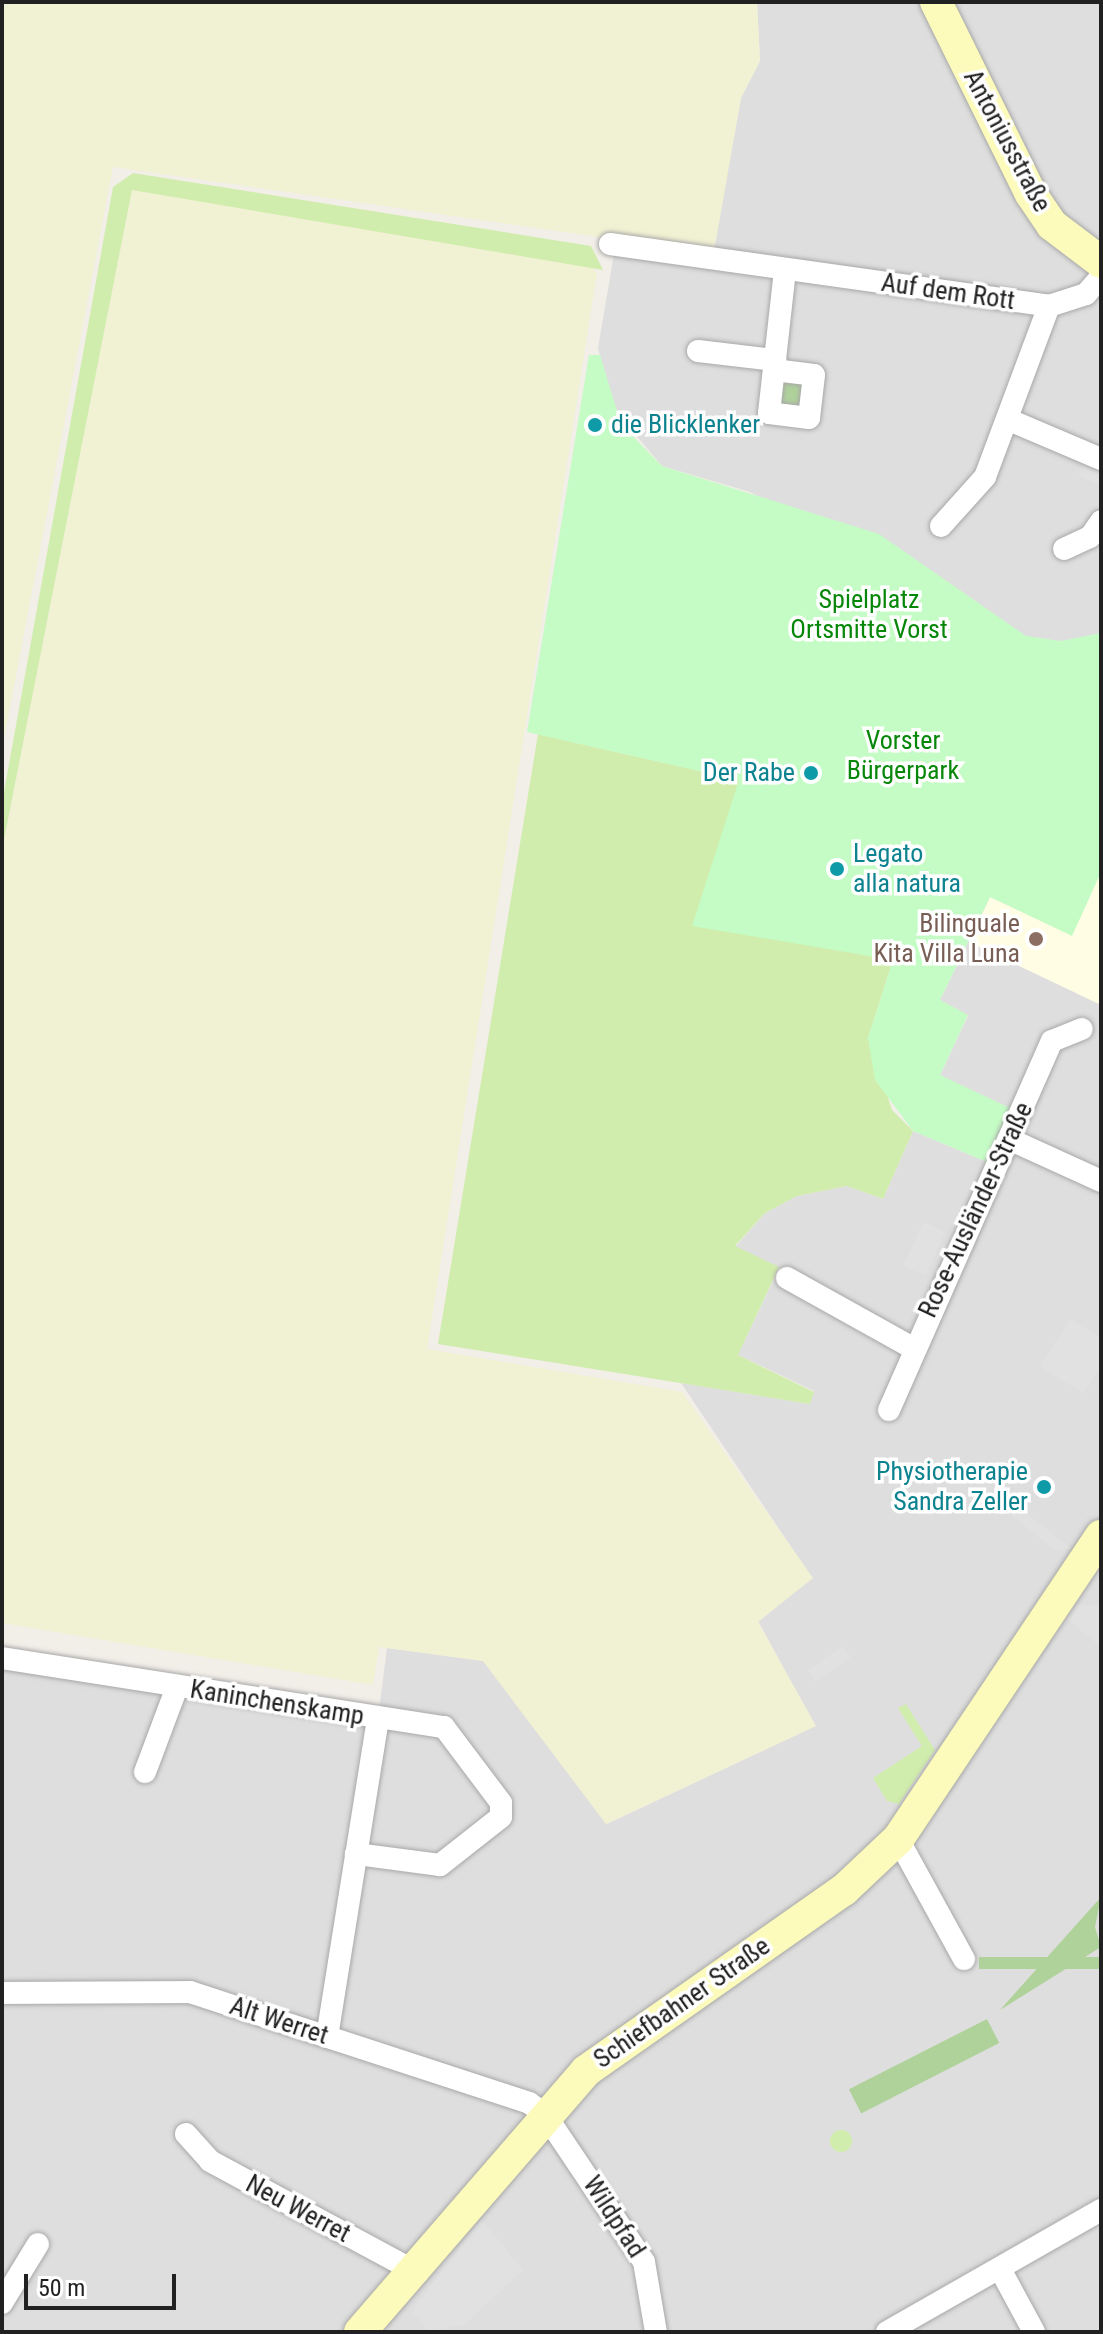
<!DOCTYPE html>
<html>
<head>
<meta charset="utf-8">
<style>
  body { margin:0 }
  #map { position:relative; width:1103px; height:2334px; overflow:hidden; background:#f2eee8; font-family:"Roboto Condensed",sans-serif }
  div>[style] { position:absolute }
  .residential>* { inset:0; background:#dfdede }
  .education>* { inset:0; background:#fffde3 }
  .farmland>* { inset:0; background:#f1f1d3 }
  .grass>* { inset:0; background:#d1edad }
  .round { border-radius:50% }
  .forest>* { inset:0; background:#afd29b; transform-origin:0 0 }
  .park>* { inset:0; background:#c5fcc5 }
  .parking>* { inset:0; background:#e1e1e1; transform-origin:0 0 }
  .roads { filter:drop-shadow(0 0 2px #a8a8a8) drop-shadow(0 0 2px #a8a8a8) }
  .street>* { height:22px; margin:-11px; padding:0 11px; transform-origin:11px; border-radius:11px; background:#fff }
  .secondary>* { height:32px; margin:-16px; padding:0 16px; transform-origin:16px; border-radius:16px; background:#fcfbbb }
  .dots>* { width:22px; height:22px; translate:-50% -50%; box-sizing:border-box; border:4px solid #fff; border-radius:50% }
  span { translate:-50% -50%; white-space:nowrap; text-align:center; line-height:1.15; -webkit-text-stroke:7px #fff; paint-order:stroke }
  .street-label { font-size:26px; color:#212121 }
  .culture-label { font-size:26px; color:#0d838f }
  .left { translate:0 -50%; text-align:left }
  .right { translate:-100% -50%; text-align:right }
  .park-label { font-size:26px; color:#078709 }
  .education-label { font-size:26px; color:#785e54 }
  .frame { position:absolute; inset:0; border:4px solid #212121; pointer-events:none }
  .scale { position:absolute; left:24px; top:2274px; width:152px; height:36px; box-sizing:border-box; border:4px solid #212121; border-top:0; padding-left:10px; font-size:24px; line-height:28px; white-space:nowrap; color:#212121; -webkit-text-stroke:6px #fff; paint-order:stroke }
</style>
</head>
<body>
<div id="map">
  <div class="residential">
    <i style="clip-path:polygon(757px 2px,1101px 2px,1101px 655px,1045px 651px,750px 492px,662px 466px,612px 407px,598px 348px,614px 254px,710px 267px,741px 98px,760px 61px)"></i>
    <i style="clip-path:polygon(1101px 872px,1101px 2332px,2px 2332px,2px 1658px,378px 1718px,387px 1648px,484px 1661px,607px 1824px,815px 1726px,758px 1621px,812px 1578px,681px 1383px,810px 1404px,814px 1391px,738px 1355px,779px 1268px,735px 1247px,765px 1213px,797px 1196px,847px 1186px,883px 1199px,913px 1131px,987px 1162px,940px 1075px,968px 1016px,940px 1000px,990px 897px,1072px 935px)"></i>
  </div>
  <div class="education">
    <i style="clip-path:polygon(1101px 872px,1101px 1005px,969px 942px,990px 897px,1072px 935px)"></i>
  </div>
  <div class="farmland">
    <i style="clip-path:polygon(2px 2px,757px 2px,760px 61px,741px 98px,715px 246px,703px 252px,113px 167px,2px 749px)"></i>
    <i style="clip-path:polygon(132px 189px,587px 263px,597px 273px,427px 1349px,682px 1392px,813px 1578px,758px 1622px,816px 1726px,606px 1824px,483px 1661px,379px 1647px,373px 1685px,2px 1623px,2px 850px)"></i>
  </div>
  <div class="grass">
    <i style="clip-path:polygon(133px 173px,591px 246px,603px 270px,132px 190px,2px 850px,2px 803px,113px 187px)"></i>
    <i style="clip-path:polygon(538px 734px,739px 780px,893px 960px,868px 1038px,892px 1110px,913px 1131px,883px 1199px,847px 1186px,797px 1196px,765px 1213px,735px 1246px,779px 1267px,738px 1355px,814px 1392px,810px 1404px,438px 1344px)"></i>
    <i style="clip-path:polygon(906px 1704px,935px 1750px,899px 1804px,887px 1801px,873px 1778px,922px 1746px,898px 1708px)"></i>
    <i class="round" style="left:830px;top:2130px;width:22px;height:22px"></i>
  </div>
  <div class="forest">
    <i style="left:779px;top:381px;width:25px;height:25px;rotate:2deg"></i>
    <i style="clip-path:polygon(1101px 1897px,1095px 1927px,1101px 1947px,1000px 2010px)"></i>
    <i style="left:1101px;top:1957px;width:12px;height:122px;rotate:90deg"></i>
    <i style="left:987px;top:2019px;width:27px;height:155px;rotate:63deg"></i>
  </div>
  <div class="park">
    <i style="clip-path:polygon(589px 355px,600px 355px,621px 424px,662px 466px,879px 534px,1026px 636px,1061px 641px,1101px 633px,1101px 872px,1072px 936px,990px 897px,940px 1000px,968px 1015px,940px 1075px,1012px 1109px,987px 1162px,913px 1131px,875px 1080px,868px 1038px,893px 960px,692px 926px,739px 780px,527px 732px)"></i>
  </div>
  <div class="parking">
    <i style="clip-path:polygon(1085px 461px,1101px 467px,1101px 485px,1078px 476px)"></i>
    <i style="left:923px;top:1222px;width:24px;height:48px;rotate:24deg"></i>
    <i style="clip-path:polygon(1070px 1319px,1101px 1338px,1101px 1366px,1084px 1394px,1040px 1366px)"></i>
    <i style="clip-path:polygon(1013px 1503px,1071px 1548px,1058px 1552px,1003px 1509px)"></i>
    <i style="clip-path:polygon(1077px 1605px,1101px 1605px,1101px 1647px,1064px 1616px)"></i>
    <i style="left:843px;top:1646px;width:14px;height:43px;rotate:56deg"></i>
    <i style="clip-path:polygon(481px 2220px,523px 2270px,465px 2324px,429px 2332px,412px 2311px)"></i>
  </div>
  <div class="roads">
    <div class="street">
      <i style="left:610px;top:244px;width:443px;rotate:8deg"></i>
      <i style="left:1049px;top:306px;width:39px;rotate:-18deg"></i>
      <i style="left:1086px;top:294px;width:23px;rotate:-49deg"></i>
      <i style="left:698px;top:351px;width:78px;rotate:6.7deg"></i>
      <i style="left:774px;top:370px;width:40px;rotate:7.1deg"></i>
      <i style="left:814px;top:375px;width:43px;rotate:96.6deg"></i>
      <i style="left:809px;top:418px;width:40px;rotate:-172.9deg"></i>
      <i style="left:769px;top:413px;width:144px;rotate:-83.6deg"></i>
      <i style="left:1009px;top:420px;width:100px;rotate:23deg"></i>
      <i style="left:941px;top:526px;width:66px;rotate:-48.1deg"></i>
      <i style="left:985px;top:477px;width:183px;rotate:-69.5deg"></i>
      <i style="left:1064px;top:549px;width:29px;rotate:-25deg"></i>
      <i style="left:1090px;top:537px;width:19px;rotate:-55deg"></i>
      <i style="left:1009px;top:1139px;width:101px;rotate:24.5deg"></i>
      <i style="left:787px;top:1278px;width:144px;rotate:29.1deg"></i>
      <i style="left:889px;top:1410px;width:403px;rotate:-66.2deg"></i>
      <i style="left:1052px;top:1041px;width:32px;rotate:-22deg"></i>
      <i style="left:2px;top:1658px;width:447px;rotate:8.9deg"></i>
      <i style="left:444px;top:1727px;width:95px;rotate:53.1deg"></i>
      <i style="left:501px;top:1803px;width:14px;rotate:90deg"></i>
      <i style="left:501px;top:1817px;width:78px;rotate:141.8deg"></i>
      <i style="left:440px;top:1865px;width:85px;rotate:-172.5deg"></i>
      <i style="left:145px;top:1772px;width:91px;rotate:-69.4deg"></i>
      <i style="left:898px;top:1839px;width:137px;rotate:61.2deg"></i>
      <i style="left:2px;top:1993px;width:188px;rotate:-0.3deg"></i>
      <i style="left:190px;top:1992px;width:357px;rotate:18.1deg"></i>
      <i style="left:529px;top:2103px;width:18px;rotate:34deg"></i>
      <i style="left:544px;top:2113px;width:179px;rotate:56.1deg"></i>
      <i style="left:644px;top:2262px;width:71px;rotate:80.3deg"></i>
      <i style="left:327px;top:2037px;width:322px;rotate:-80.9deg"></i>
      <i style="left:186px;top:2134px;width:36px;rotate:48deg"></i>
      <i style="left:210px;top:2161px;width:236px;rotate:28.3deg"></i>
      <i style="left:1000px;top:2269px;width:72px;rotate:61.6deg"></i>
      <i style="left:2px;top:2303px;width:69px;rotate:-58.6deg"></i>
      <i style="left:887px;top:2332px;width:246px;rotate:-29.7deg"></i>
    </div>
    <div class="secondary">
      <i style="left:936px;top:2px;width:214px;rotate:63.7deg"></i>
      <i style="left:1031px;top:194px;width:37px;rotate:56deg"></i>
      <i style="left:1052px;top:225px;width:61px;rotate:37.1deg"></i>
      <i style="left:360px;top:2332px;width:345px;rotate:-49.1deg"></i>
      <i style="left:586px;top:2071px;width:315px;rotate:-35.1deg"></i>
      <i style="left:844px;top:1890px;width:74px;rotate:-43.4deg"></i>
      <i style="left:898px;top:1839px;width:365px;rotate:-56.2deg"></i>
    </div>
  </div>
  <div class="dots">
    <i style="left:595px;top:425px;background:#0f9aa8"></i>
    <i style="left:811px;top:773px;background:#0f9aa8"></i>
    <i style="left:837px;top:869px;background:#0f9aa8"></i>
    <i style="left:1036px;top:939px;background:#8d6e63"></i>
    <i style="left:1044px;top:1487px;background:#0f9aa8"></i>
  </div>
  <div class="street-label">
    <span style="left:1007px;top:141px;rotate:62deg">Antoniusstraße</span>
    <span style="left:948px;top:292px;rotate:8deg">Auf dem Rott</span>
    <span style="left:976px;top:1210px;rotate:-65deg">Rose-Ausländer-Straße</span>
    <span style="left:277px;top:1703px;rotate:9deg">Kaninchenskamp</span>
    <span style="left:682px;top:2003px;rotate:-35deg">Schiefbahner Straße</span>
    <span style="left:279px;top:2021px;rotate:18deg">Alt Werret</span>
    <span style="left:298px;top:2209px;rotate:28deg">Neu Werret</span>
    <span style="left:614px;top:2217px;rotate:57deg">Wildpfad</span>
  </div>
  <div class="culture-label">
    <span class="left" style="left:611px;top:425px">die Blicklenker</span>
    <span class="right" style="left:795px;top:773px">Der Rabe</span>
    <span class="left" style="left:853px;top:869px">Legato<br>alla natura</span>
    <span class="right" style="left:1028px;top:1487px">Physiotherapie<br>Sandra Zeller</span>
  </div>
  <div class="park-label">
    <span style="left:869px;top:615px">Spielplatz<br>Ortsmitte Vorst</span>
    <span style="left:903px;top:756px">Vorster<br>Bürgerpark</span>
  </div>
  <div class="education-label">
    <span class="right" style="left:1020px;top:939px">Bilinguale<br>Kita Villa Luna</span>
  </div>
  <div class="frame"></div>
  <div class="scale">50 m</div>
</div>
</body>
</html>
